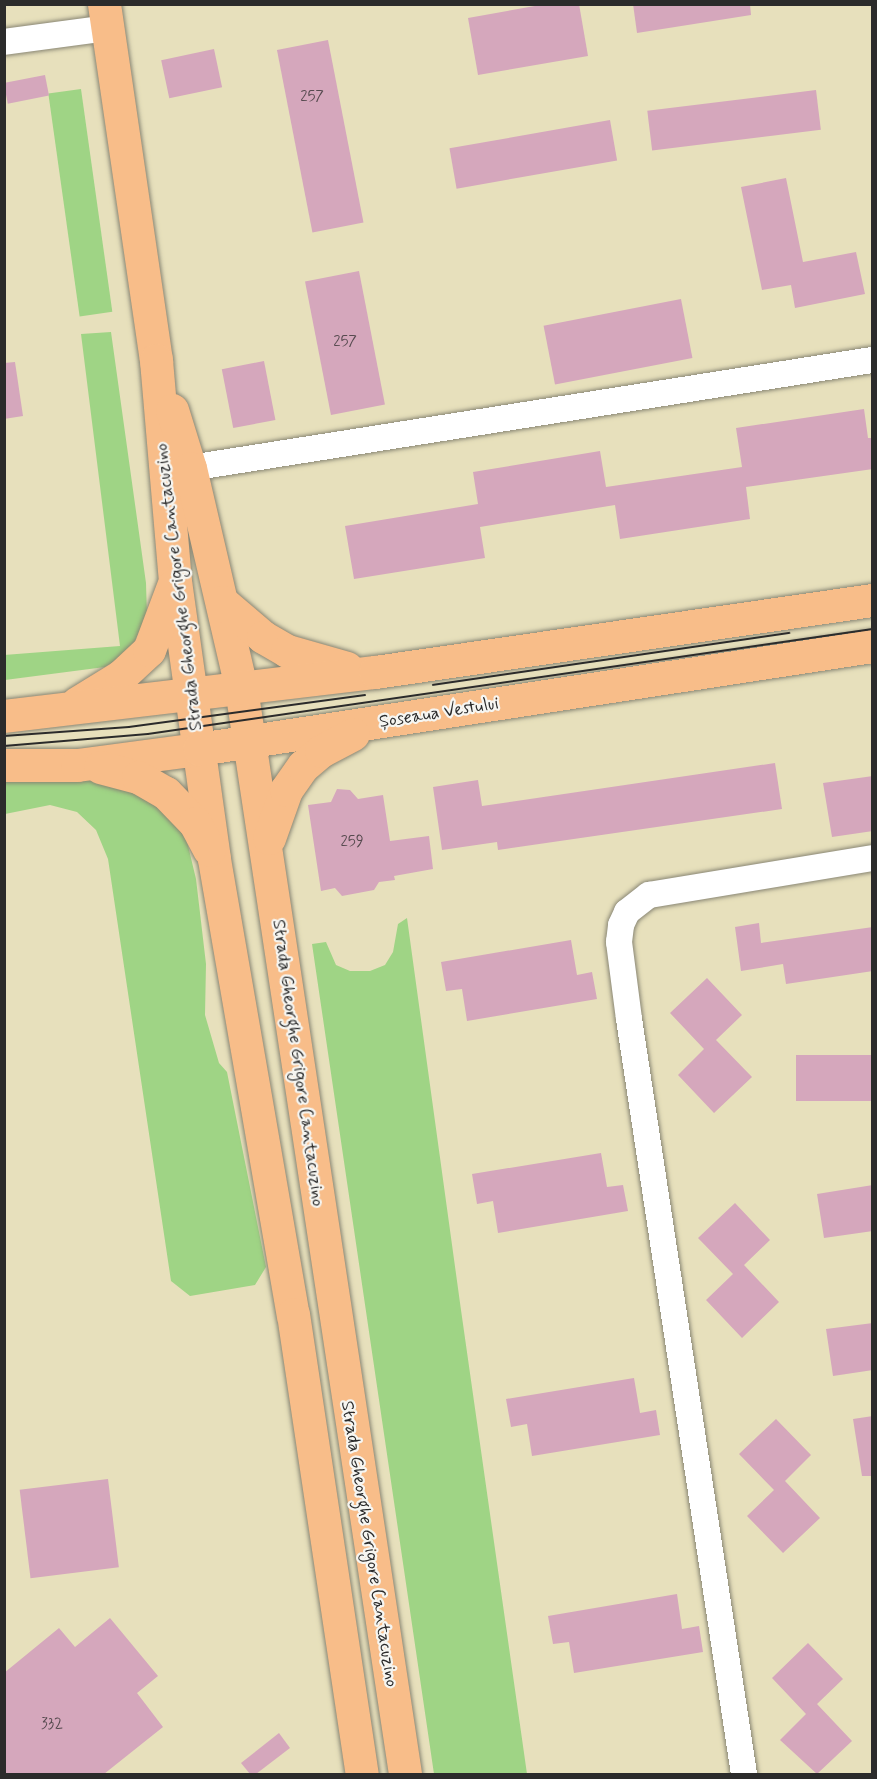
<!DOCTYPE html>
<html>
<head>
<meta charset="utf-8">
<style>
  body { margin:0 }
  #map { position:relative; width:877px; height:1779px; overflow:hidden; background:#e7e0bc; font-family:Mynerve,sans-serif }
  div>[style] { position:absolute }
  .green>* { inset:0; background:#9fd485; transform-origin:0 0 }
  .building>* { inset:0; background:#d5a7bc; transform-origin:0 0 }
  .roads { filter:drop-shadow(0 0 2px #898674) drop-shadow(0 0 2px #898674) }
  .minor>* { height:26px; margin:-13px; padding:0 13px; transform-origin:13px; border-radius:13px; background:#fff }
  .major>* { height:33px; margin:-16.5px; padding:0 16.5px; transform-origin:16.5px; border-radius:16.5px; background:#f8bd89 }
  .tram>* { height:1.5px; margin:-0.75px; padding:0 0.75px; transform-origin:0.75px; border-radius:0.75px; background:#2b2b2b }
  span { translate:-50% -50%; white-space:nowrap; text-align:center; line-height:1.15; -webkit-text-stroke:4.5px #f6f6f2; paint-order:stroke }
  .number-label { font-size:15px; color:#564a4f }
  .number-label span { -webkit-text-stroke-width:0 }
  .street-label { font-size:18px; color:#2b2b2b }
  .frame { position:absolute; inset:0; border:6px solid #2b2b2b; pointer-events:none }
</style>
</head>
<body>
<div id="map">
  <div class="green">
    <i style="left:81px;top:89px;width:225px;height:33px;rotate:82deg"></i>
    <i style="clip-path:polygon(111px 332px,146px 583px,147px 616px,130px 651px,105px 667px,5px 680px,4px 655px,120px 646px,81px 334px)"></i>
    <i style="clip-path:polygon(5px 777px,104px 781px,141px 790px,185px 833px,196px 879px,206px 964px,205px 1015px,219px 1063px,227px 1072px,266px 1267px,255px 1285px,190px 1296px,171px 1281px,108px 859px,96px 830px,77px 812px,50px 805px,5px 814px)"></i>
    <i style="clip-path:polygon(407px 918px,461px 1310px,527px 1774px,434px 1774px,312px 944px,326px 942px,336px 965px,350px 971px,370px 971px,385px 965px,393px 952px,398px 924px)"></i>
  </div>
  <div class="building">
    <i style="clip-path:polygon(546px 4px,579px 4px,588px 56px,478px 75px,468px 18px)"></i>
    <i style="clip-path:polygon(633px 4px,750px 4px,751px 15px,637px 33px)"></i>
    <i style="left:328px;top:40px;width:186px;height:52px;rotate:79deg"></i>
    <i style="left:214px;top:49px;width:39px;height:54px;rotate:78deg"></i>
    <i style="left:45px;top:75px;width:21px;height:42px;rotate:79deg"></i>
    <i style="left:816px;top:90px;width:40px;height:170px;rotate:83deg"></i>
    <i style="left:610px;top:120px;width:41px;height:163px;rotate:80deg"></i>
    <i style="clip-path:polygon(786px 178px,803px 262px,856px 252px,865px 294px,795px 308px,791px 285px,762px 290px,741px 187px)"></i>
    <i style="left:359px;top:271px;width:136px;height:55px;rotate:79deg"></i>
    <i style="left:681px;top:299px;width:60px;height:140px;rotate:79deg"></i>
    <i style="left:264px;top:361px;width:60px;height:43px;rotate:79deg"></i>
    <i style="clip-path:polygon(15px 362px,23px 416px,4px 419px,4px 363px)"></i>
    <i style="clip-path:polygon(864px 409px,868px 438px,873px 438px,873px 469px,746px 487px,750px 519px,620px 539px,615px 505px,480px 527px,485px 558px,354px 579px,345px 526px,478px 504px,473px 472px,600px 451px,606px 487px,742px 467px,736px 428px)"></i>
    <i style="clip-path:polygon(775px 763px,782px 809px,498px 850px,497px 842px,442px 850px,433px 787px,478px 780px,482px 806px)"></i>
    <i style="clip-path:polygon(873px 776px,873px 831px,832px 837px,823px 783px)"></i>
    <i style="clip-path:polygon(337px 789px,350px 790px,358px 799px,383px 795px,390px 841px,429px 836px,433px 869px,394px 876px,395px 880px,379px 882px,374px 890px,342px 896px,335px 888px,321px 891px,308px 805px,331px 802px)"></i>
    <i style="clip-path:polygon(759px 923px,761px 943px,873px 927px,873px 971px,786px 984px,783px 964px,741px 971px,735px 927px)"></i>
    <i style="clip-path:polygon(571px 940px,577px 975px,592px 972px,597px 999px,467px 1021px,462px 989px,446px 991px,441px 962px)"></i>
    <i style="clip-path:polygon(707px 978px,742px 1015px,716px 1040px,752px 1077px,714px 1113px,678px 1075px,704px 1049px,670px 1013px)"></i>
    <i style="left:873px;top:1055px;width:46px;height:77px;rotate:90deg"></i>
    <i style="clip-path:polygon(601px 1153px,607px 1187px,623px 1185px,628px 1211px,498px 1233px,493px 1201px,477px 1204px,472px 1174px)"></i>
    <i style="clip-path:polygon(873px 1185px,873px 1231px,824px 1238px,817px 1194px)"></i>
    <i style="clip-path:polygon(735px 1203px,770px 1240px,744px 1265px,779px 1302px,742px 1338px,706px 1300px,733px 1274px,698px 1238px)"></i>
    <i style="clip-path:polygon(873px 1323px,873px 1370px,833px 1376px,826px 1329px)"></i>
    <i style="clip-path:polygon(634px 1378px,640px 1413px,656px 1410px,660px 1435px,532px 1456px,527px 1424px,511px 1427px,506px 1399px)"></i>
    <i style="clip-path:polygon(873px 1416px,873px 1476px,862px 1476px,853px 1419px)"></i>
    <i style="clip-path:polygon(776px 1419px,811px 1455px,785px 1481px,820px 1518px,783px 1553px,747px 1516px,774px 1490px,739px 1454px)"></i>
    <i style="left:108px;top:1479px;width:89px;height:89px;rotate:83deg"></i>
    <i style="clip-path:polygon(677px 1594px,682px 1629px,699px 1626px,703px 1652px,574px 1673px,569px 1642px,553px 1644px,548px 1616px)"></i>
    <i style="clip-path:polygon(110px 1618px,158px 1676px,137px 1693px,163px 1727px,104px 1774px,4px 1774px,4px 1673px,59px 1628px,75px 1647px)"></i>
    <i style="clip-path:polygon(808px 1643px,843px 1679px,817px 1704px,852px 1741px,817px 1774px,780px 1740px,806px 1714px,772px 1678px)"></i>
    <i style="clip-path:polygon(279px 1733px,290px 1748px,256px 1774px,250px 1774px,241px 1763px)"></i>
  </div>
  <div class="roads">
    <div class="minor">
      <i style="left:4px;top:42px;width:104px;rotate:-7.7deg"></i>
      <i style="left:190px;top:468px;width:690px;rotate:-9deg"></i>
      <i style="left:744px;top:1774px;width:764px;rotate:-98.66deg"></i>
      <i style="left:629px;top:1019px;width:78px;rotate:-97.4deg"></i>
      <i style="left:619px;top:942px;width:17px;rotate:-83deg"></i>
      <i style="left:621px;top:925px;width:14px;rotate:-65deg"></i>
      <i style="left:627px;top:912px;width:28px;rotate:-38deg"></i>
      <i style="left:649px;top:895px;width:226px;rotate:-9.4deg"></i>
    </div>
    <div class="major">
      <i style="left:104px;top:4px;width:360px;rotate:81.7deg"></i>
      <i style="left:156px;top:360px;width:222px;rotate:85.1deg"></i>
      <i style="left:175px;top:581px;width:281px;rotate:82deg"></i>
      <i style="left:214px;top:859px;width:462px;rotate:80.2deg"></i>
      <i style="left:293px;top:1314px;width:465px;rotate:81.5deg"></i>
      <i style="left:172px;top:410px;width:61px;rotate:72.8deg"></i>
      <i style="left:190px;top:468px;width:226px;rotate:76.9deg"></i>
      <i style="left:241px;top:688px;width:1098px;rotate:81.41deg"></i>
      <i style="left:222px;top:602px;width:54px;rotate:40.5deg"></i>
      <i style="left:263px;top:637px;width:28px;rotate:30deg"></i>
      <i style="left:287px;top:651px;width:62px;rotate:15.8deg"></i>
      <i style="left:77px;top:703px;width:52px;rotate:-31.5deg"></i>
      <i style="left:121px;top:676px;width:38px;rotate:-43deg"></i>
      <i style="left:149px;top:650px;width:68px;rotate:-69.4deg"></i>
      <i style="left:4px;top:716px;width:374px;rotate:-6.8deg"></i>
      <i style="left:375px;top:672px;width:502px;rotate:-8.24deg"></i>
      <i style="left:4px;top:765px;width:73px"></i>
      <i style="left:77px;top:765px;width:123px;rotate:-7.5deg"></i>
      <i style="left:199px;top:749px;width:681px;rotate:-8.7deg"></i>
      <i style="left:100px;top:767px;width:39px;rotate:15deg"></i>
      <i style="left:138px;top:777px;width:32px;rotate:30deg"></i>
      <i style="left:166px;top:793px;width:42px;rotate:46deg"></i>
      <i style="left:195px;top:823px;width:30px;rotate:62deg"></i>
      <i style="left:269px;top:838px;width:51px;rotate:-70.5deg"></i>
      <i style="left:286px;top:790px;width:29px;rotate:-55deg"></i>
      <i style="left:303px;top:766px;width:23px;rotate:-40deg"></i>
      <i style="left:321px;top:751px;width:36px;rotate:-28deg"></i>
    </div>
  </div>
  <div class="tram">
    <i style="left:433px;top:685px;width:360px;rotate:-8.3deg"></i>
    <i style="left:4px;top:736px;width:125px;rotate:-4.1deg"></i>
    <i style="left:129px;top:727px;width:238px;rotate:-7.7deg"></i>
    <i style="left:4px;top:746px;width:144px;rotate:-4.8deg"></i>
    <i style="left:148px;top:734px;width:732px;rotate:-8.25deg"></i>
  </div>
  <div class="number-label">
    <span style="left:312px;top:98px">257</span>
    <span style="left:345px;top:343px">257</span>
    <span style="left:352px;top:843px">259</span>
    <span style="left:52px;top:1725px">332</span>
  </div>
  <div class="street-label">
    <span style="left:179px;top:587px;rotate:-97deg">Strada Gheorghe Grigore Cantacuzino</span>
    <span style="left:439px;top:713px;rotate:-9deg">Șoseaua Vestului</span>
    <span style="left:298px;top:1063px;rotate:82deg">Strada Gheorghe Grigore Cantacuzino</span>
    <span style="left:369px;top:1544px;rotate:81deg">Strada Gheorghe Grigore Cantacuzino</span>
  </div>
  <div class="frame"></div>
</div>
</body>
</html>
